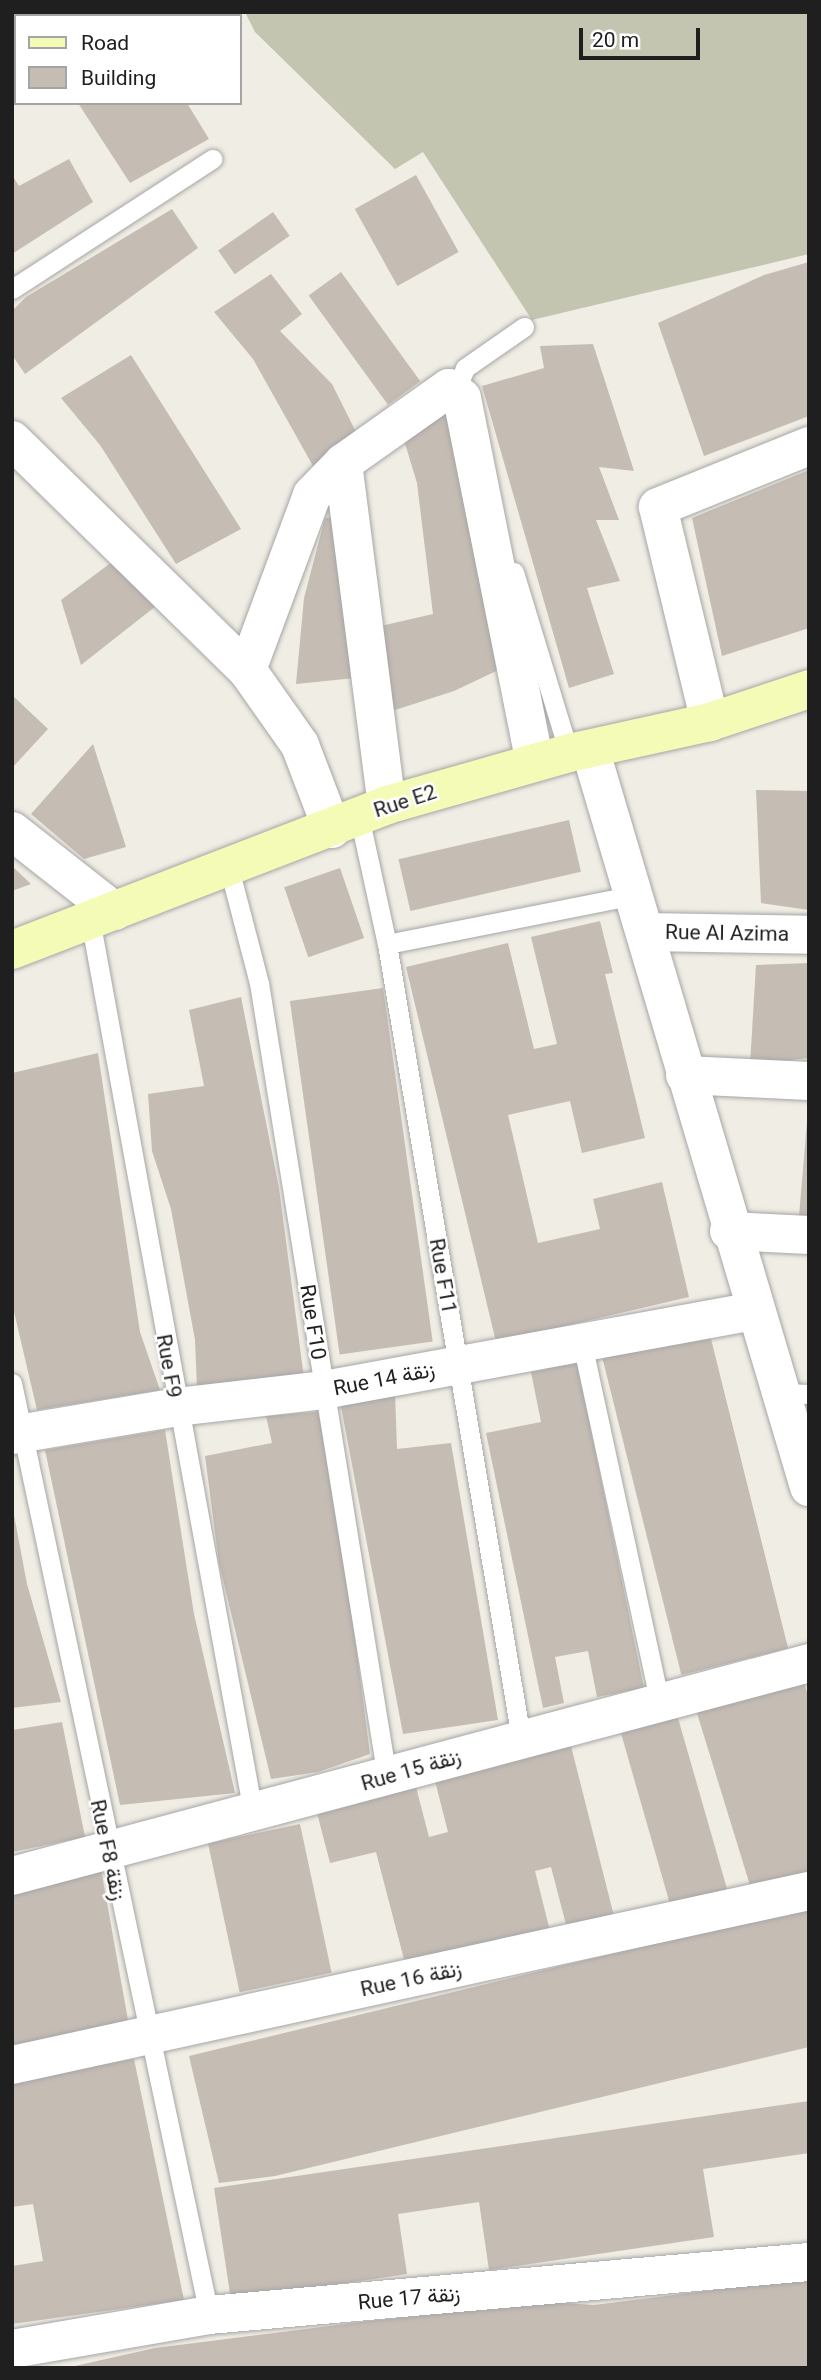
<!DOCTYPE html>
<html>
<head>
<meta charset="utf-8">
<style>
  body { margin:0 }
  #map { position:relative; width:821px; height:2380px; overflow:hidden; background:#f0ede4; font-family:Roboto,Vazirmatn,sans-serif }
  div>[style] { position:absolute }
  .construction>* { inset:0; background:#c3c5b0 }
  .building>* { inset:0; background:#c5bcb4; transform-origin:0 0 }
  .roads { filter:drop-shadow(0 0 2px #a6a6a6) drop-shadow(0 0 2px #a6a6a6) }
  .lane>* { height:19px; margin:-9.5px; padding:0 9.5px; transform-origin:9.5px; border-radius:9.5px; background:#fff }
  .street>* { height:38px; margin:-19px; padding:0 19px; transform-origin:19px; border-radius:19px; background:#fff }
  .secondary>* { height:38px; margin:-19px; padding:0 19px; transform-origin:19px; border-radius:19px; background:#f4fbb7 }
  span { translate:-50% -50%; white-space:nowrap; text-align:center; line-height:1.15; -webkit-text-stroke:5px #fff; paint-order:stroke }
  .street-label { font-size:21px; color:#1f1f1f }
  .frame { position:absolute; inset:0; border:14px solid #1f1f1f; pointer-events:none }
  .legend { position:absolute; left:14px; top:14px; width:228px; height:91px; box-sizing:border-box; background:#fff; border:2px solid #a5a5a5; margin:0; padding:9px 12px; list-style:none; font-size:21px; color:#1f1f1f }
  .legend li { display:flex; align-items:center; gap:14px; height:35px }
  .legend b { width:35px; border:2px solid #a5a5a5 }
  .scale { position:absolute; left:579px; top:28px; width:121px; height:32px; box-sizing:border-box; border:4px solid #1f1f1f; border-top:0; padding-left:9px; font-size:21px; line-height:24px; white-space:nowrap; color:#1f1f1f; -webkit-text-stroke:5px #fff; paint-order:stroke }
</style>
</head>
<body>
<div id="map">
  <div class="construction">
    <i style="clip-path:polygon(245px 12px,809px 12px,809px 254px,532px 320px,423px 152px,395px 169px,255px 32px)"></i>
  </div>
  <div class="building">
    <i style="clip-path:polygon(78px 103px,187px 103px,209px 139px,130px 183px)"></i>
    <i style="clip-path:polygon(69px 159px,93px 202px,12px 254px,12px 175px,19px 186px)"></i>
    <i style="left:416px;top:175px;width:88px;height:70px;rotate:61deg"></i>
    <i style="clip-path:polygon(172px 209px,198px 248px,25px 374px,12px 355px,12px 311px,26px 297px)"></i>
    <i style="left:273px;top:212px;width:29px;height:67px;rotate:55deg"></i>
    <i style="clip-path:polygon(809px 262px,809px 416px,704px 456px,658px 323px,764px 275px)"></i>
    <i style="left:341px;top:272px;width:135px;height:40px;rotate:54deg"></i>
    <i style="clip-path:polygon(271px 274px,302px 314px,280px 331px,332px 384px,356px 432px,313px 466px,253px 359px,214px 312px)"></i>
    <i style="clip-path:polygon(593px 344px,634px 471px,599px 467px,619px 520px,596px 520px,620px 581px,587px 588px,614px 674px,569px 688px,482px 386px,544px 368px,540px 346px)"></i>
    <i style="clip-path:polygon(131px 355px,241px 529px,176px 564px,100px 445px,61px 398px)"></i>
    <i style="clip-path:polygon(443px 404px,511px 664px,454px 691px,392px 711px,381px 626px,433px 614px,417px 483px,400px 427px)"></i>
    <i style="clip-path:polygon(809px 470px,809px 628px,722px 656px,692px 518px)"></i>
    <i style="clip-path:polygon(343px 516px,365px 677px,296px 684px,304px 598px,325px 518px)"></i>
    <i style="clip-path:polygon(116px 559px,156px 606px,81px 665px,61px 600px)"></i>
    <i style="clip-path:polygon(12px 695px,48px 729px,12px 768px)"></i>
    <i style="clip-path:polygon(93px 744px,126px 847px,84px 859px,31px 814px)"></i>
    <i style="clip-path:polygon(756px 790px,809px 791px,809px 910px,761px 903px)"></i>
    <i style="left:569px;top:820px;width:53px;height:175px;rotate:77deg"></i>
    <i style="clip-path:polygon(12px 866px,31px 884px,12px 891px)"></i>
    <i style="left:340px;top:868px;width:74px;height:59px;rotate:71deg"></i>
    <i style="clip-path:polygon(600px 921px,613px 973px,605px 974px,645px 1138px,582px 1153px,570px 1101px,508px 1115px,538px 1243px,600px 1229px,593px 1199px,662px 1182px,689px 1297px,496px 1342px,406px 967px,508px 943px,534px 1049px,557px 1044px,531px 937px)"></i>
    <i style="clip-path:polygon(809px 963px,809px 1058px,750px 1065px,756px 965px)"></i>
    <i style="left:383px;top:988px;width:357px;height:94px;rotate:82deg"></i>
    <i style="clip-path:polygon(241px 997px,279px 1188px,304px 1378px,197px 1388px,195px 1340px,171px 1209px,152px 1151px,148px 1094px,204px 1086px,189px 1010px)"></i>
    <i style="clip-path:polygon(98px 1053px,140px 1332px,160px 1390px,37px 1410px,12px 1303px,12px 1073px)"></i>
    <i style="clip-path:polygon(807px 1122px,809px 1122px,809px 1217px,799px 1216px)"></i>
    <i style="left:709px;top:1331px;width:327px;height:110px;rotate:76deg"></i>
    <i style="clip-path:polygon(577px 1362px,644px 1688px,597px 1697px,588px 1651px,555px 1657px,564px 1703px,543px 1708px,486px 1433px,541px 1422px,531px 1372px)"></i>
    <i style="clip-path:polygon(395px 1392px,397px 1449px,451px 1443px,498px 1720px,403px 1734px,339px 1396px)"></i>
    <i style="clip-path:polygon(318px 1412px,335px 1485px,370px 1754px,318px 1772px,271px 1779px,219px 1563px,205px 1456px,272px 1443px,266px 1416px)"></i>
    <i style="clip-path:polygon(165px 1430px,194px 1614px,235px 1793px,120px 1805px,45px 1450px)"></i>
    <i style="clip-path:polygon(14px 1515px,27px 1584px,61px 1702px,12px 1708px)"></i>
    <i style="clip-path:polygon(802px 1677px,809px 1698px,809px 1878px,753px 1895px,696px 1710px)"></i>
    <i style="left:676px;top:1711px;width:194px;height:59px;rotate:74deg"></i>
    <i style="clip-path:polygon(62px 1722px,85px 1837px,12px 1852px,12px 1730px)"></i>
    <i style="clip-path:polygon(570px 1742px,616px 1924px,569px 1936px,551px 1867px,535px 1871px,550px 1931px,406px 1967px,376px 1852px,330px 1863px,317px 1813px,416px 1787px,429px 1837px,448px 1832px,434px 1777px)"></i>
    <i style="left:300px;top:1824px;width:152px;height:94px;rotate:78deg"></i>
    <i style="clip-path:polygon(101px 1869px,128px 2020px,12px 2046px,12px 1886px)"></i>
    <i style="clip-path:polygon(809px 1906px,809px 2047px,275px 2176px,219px 2183px,189px 2056px)"></i>
    <i style="clip-path:polygon(134px 2059px,184px 2300px,12px 2324px,12px 2266px,43px 2261px,33px 2204px,12px 2207px,12px 2081px)"></i>
    <i style="clip-path:polygon(809px 2101px,809px 2153px,703px 2169px,714px 2237px,489px 2270px,479px 2202px,398px 2214px,407px 2274px,231px 2300px,214px 2188px)"></i>
    <i style="clip-path:polygon(809px 2278px,809px 2368px,66px 2368px,155px 2348px,369px 2321px,547px 2302px,594px 2305px)"></i>
  </div>
  <div class="roads">
    <div class="lane">
      <i style="left:12px;top:289px;width:239px;rotate:-33deg"></i>
      <i style="left:466px;top:398px;width:19px;rotate:-108deg"></i>
      <i style="left:460px;top:380px;width:13px;rotate:-67deg"></i>
      <i style="left:465px;top:368px;width:72px;rotate:-34.8deg"></i>
      <i style="left:514px;top:572px;width:189px;rotate:73.1deg"></i>
      <i style="left:359px;top:816px;width:131px;rotate:77.7deg"></i>
      <i style="left:387px;top:944px;width:805px;rotate:80.42deg"></i>
      <i style="left:229px;top:868px;width:119px;rotate:75.4deg"></i>
      <i style="left:259px;top:983px;width:805px;rotate:80.85deg"></i>
      <i style="left:90px;top:919px;width:908px;rotate:79.66deg"></i>
      <i style="left:387px;top:944px;width:252px;rotate:-11.2deg"></i>
      <i style="left:582px;top:1343px;width:368px;rotate:77.8deg"></i>
      <i style="left:12px;top:1383px;width:953px;rotate:78.06deg"></i>
      <i style="left:780px;top:1393px;width:29px;rotate:2deg"></i>
    </div>
    <div class="street">
      <i style="left:12px;top:440px;width:329px;rotate:44.4deg"></i>
      <i style="left:343px;top:463px;width:345px;rotate:82.7deg"></i>
      <i style="left:710px;top:722px;width:221px;rotate:-103.6deg"></i>
      <i style="left:658px;top:507px;width:163px;rotate:-22deg"></i>
      <i style="left:590px;top:749px;width:770px;rotate:73.47deg"></i>
      <i style="left:332px;top:829px;width:90px;rotate:-110.9deg"></i>
      <i style="left:300px;top:745px;width:92px;rotate:-125.2deg"></i>
      <i style="left:247px;top:670px;width:187px;rotate:-69.6deg"></i>
      <i style="left:312px;top:495px;width:45px;rotate:-45.9deg"></i>
      <i style="left:343px;top:463px;width:130px;rotate:-35.3deg"></i>
      <i style="left:449px;top:388px;width:16px;rotate:38deg"></i>
      <i style="left:462px;top:398px;width:371px;rotate:78.7deg"></i>
      <i style="left:12px;top:831px;width:130px;rotate:38.1deg"></i>
      <i style="left:645px;top:932px;width:164px;rotate:1deg"></i>
      <i style="left:685px;top:1075px;width:124px;rotate:2.8deg"></i>
      <i style="left:729px;top:1231px;width:80px;rotate:2.9deg"></i>
      <i style="left:12px;top:1435px;width:167px;rotate:-9.6deg"></i>
      <i style="left:177px;top:1407px;width:148px;rotate:-6.6deg"></i>
      <i style="left:324px;top:1390px;width:437px;rotate:-10.4deg"></i>
      <i style="left:12px;top:1876px;width:825px;rotate:-14.96deg"></i>
      <i style="left:12px;top:2065px;width:816px;rotate:-12.32deg"></i>
      <i style="left:12px;top:2349px;width:200px;rotate:-9.8deg"></i>
      <i style="left:209px;top:2315px;width:602px;rotate:-5.05deg"></i>
    </div>
    <div class="secondary">
      <i style="left:12px;top:950px;width:402px;rotate:-21.1deg"></i>
      <i style="left:387px;top:805px;width:189px;rotate:-15.9deg"></i>
      <i style="left:569px;top:753px;width:144px;rotate:-12.4deg"></i>
      <i style="left:710px;top:722px;width:104px;rotate:-18.4deg"></i>
    </div>
  </div>
  <div class="street-label">
    <span style="left:405px;top:801px;rotate:-18deg">Rue E2</span>
    <span style="left:727px;top:933px;rotate:1deg">Rue Al Azima</span>
    <span style="left:443px;top:1276px;rotate:80deg">Rue F11</span>
    <span style="left:313px;top:1322px;rotate:81deg">Rue F10</span>
    <span style="left:169px;top:1366px;rotate:80deg">Rue F9</span>
    <span style="left:384px;top:1379px;rotate:-11deg">Rue 14 زنقة</span>
    <span style="left:411px;top:1770px;rotate:-16deg">Rue 15 زنقة</span>
    <span style="left:108px;top:1850px;rotate:78deg">Rue F8 زنقة</span>
    <span style="left:411px;top:1979px;rotate:-12deg">Rue 16 زنقة</span>
    <span style="left:409px;top:2298px;rotate:-5deg">Rue 17 زنقة</span>
  </div>
  <div class="frame"></div>
  <ul class="legend">
  <li><b style="height:9px;background:#f4fbb7"></b>Road</li>
  <li><b style="height:19px;background:#c5bcb4"></b>Building</li>
  </ul>
  <div class="scale">20 m</div>
</div>
</body>
</html>
